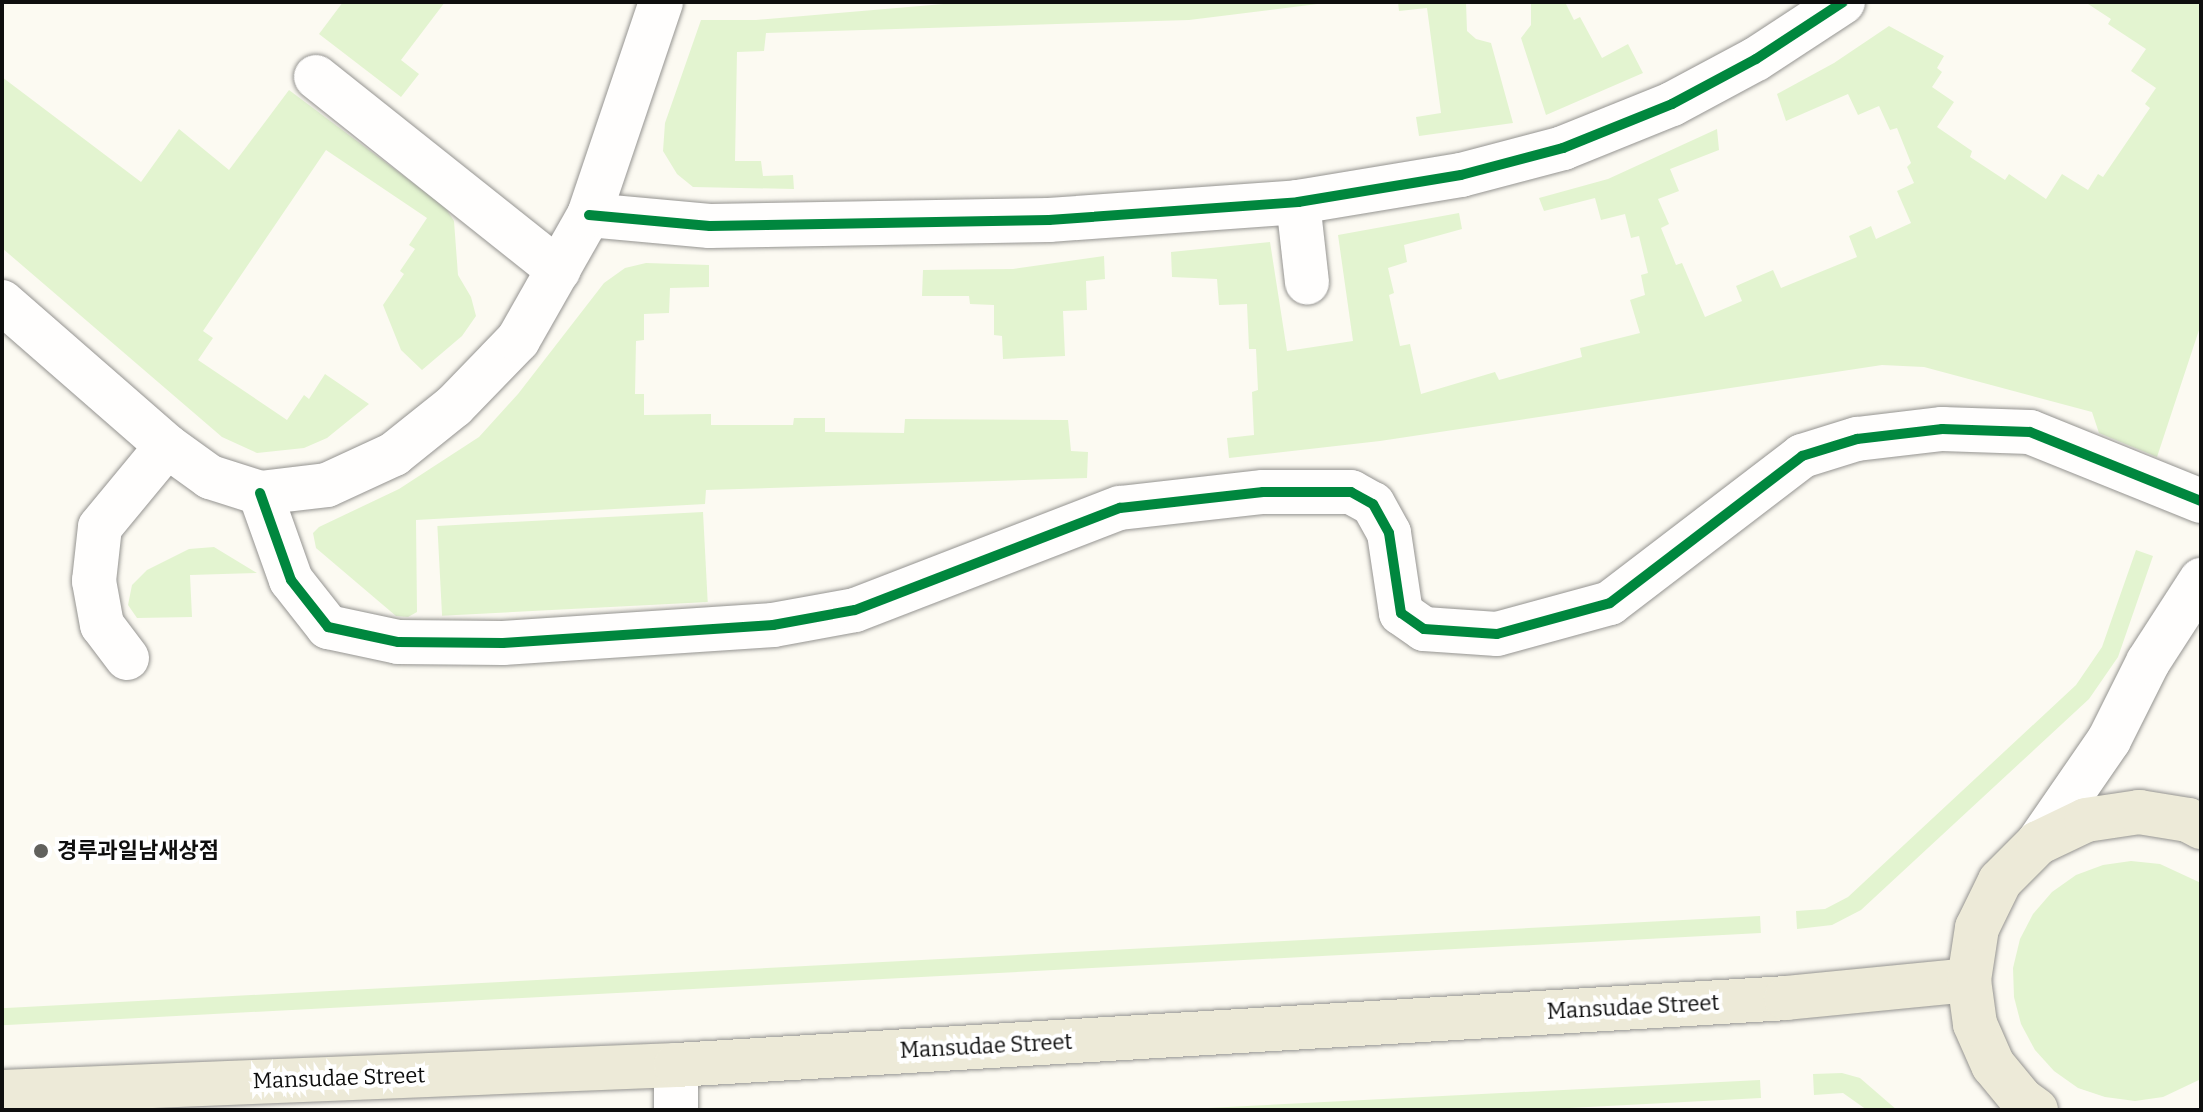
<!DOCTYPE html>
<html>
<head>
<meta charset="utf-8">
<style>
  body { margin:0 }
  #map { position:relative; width:2203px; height:1112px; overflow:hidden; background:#fcfaf2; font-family:Bitter,"Noto Sans KR",serif }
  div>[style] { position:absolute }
  .green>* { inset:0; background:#e3f4d0; transform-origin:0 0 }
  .roads { filter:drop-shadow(0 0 2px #959491) drop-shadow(0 0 2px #959491) }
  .minor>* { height:44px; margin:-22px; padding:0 22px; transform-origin:22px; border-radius:22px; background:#fffefd }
  .major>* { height:44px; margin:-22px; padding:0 22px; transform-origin:22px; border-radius:22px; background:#edead8 }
  .cycleway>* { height:10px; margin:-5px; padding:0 5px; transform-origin:5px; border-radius:5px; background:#00873e }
  .dots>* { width:22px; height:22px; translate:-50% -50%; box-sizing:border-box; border:4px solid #fff; border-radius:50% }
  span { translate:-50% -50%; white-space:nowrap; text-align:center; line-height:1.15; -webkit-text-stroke:8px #fff; paint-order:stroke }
  .poi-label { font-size:22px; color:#0e0e0e; font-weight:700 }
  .left { translate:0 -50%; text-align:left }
  .street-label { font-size:22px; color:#0e0e0e }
  .frame { position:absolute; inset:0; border:4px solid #0e0e0e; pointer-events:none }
</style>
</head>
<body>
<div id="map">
  <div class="green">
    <i style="clip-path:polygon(343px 2px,445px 2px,401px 60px,419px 74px,401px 97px,319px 34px)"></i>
    <i style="clip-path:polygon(967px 2px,1333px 2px,1189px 20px,766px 33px,764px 51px,737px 52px,735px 161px,761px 161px,763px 176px,793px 175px,794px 189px,693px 187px,677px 174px,663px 151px,665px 123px,701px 20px,756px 20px)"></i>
    <i style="clip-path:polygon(1398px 2px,1466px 2px,1467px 31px,1476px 39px,1491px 43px,1513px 123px,1419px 136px,1416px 117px,1441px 113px,1427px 8px,1399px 11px)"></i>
    <i style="clip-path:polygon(1531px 2px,1565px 2px,1574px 20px,1580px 17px,1602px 58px,1628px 44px,1643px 73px,1546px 115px,1521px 38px,1531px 25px)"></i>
    <i style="clip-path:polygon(2085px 2px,2201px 2px,2201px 324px,2157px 457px,2099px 433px,2092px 412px,1924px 367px,1882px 365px,1380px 441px,1229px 458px,1227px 438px,1254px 435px,1252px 392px,1258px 390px,1256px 349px,1249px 349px,1247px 304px,1219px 305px,1217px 279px,1172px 277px,1171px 252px,1270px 242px,1287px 351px,1353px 341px,1338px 235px,1459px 213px,1462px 229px,1404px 245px,1407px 262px,1388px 268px,1394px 293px,1389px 295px,1400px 346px,1410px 344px,1421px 394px,1495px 372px,1499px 380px,1582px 357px,1580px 348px,1640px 333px,1630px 300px,1645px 295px,1641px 275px,1648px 273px,1639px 236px,1631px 238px,1625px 214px,1601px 220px,1595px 198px,1544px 211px,1539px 198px,1608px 179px,1717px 129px,1719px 150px,1670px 169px,1679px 191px,1658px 199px,1669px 224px,1661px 228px,1676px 265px,1682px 263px,1705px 317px,1742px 301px,1736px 286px,1773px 270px,1781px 288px,1857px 257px,1849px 236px,1871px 226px,1876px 239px,1911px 223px,1897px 191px,1914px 183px,1907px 167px,1911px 163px,1897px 128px,1890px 130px,1879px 106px,1858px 115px,1848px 94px,1786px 121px,1777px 94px,1834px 63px,1889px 26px,1944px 56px,1937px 68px,1942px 72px,1932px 87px,1954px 102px,1937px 127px,1972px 151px,1970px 157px,2005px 180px,2009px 174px,2046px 199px,2062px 174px,2088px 190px,2098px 174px,2103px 177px,2150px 108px,2145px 104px,2156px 88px,2131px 71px,2146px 49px,2108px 24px,2111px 19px)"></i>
    <i style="clip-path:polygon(2px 77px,141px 182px,179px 129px,229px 170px,289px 90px,445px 207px,454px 221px,458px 275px,471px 297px,476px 316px,462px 336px,422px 370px,401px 350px,383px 305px,404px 274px,400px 271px,415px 249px,409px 245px,427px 218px,326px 150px,203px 331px,213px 338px,198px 360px,287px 420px,304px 395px,309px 399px,325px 374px,369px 404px,327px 438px,304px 448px,257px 453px,222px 437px,2px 248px)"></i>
    <i style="clip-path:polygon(1104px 256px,1105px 279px,1086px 281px,1087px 310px,1063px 311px,1065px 356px,1003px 359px,1002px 336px,994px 335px,994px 305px,970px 304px,969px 296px,922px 296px,923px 270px,1013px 269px)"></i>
    <i style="clip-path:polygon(646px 263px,709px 265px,709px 287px,670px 288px,669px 313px,644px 314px,644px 340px,636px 341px,635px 394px,644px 394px,644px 415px,711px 414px,711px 425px,793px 425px,794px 418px,825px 418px,825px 432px,904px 433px,905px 419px,1068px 420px,1071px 451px,1088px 452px,1087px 478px,706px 490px,705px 504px,416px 520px,417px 612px,408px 617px,396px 616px,316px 548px,313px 533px,319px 527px,399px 489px,479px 437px,518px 394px,604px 283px,625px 268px)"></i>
    <i style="left:703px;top:512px;width:90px;height:266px;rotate:87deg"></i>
    <i style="clip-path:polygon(214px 547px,257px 573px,190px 575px,192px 617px,137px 618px,128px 605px,132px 585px,147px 570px,189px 549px)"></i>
    <i style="clip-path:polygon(2136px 550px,2153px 556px,2118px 657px,2089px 699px,1861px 910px,1832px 925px,1797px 929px,1796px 911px,1825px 909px,1848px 897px,2076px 685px,2102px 647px)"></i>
    <i style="clip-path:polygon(2131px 861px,2160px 864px,2201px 883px,2201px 1079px,2163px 1097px,2135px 1101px,2105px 1097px,2078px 1088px,2054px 1071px,2035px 1050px,2021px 1024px,2014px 997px,2013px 968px,2020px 939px,2033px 914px,2052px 892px,2076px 875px,2103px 865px)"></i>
    <i style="left:1760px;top:916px;width:17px;height:1761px;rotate:87deg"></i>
    <i style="clip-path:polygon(1842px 1073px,1860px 1078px,1897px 1110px,1867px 1110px,1843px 1093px,1814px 1095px,1813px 1074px)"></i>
    <i style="clip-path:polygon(1760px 1080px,1761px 1098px,1531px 1110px,1168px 1110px)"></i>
  </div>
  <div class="roads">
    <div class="minor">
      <i style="left:316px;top:77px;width:310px;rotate:38.5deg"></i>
      <i style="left:1298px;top:202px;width:81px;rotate:83.6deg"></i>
      <i style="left:589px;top:215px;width:121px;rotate:5.2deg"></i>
      <i style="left:710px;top:226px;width:339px;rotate:-1deg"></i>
      <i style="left:1049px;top:220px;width:250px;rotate:-4.1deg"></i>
      <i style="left:1298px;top:202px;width:165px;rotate:-9.4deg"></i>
      <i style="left:1461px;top:175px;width:106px;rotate:-14.8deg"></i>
      <i style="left:1563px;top:148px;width:118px;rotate:-22deg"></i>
      <i style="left:1672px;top:104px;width:95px;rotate:-28.2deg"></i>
      <i style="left:1756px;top:59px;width:104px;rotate:-33.2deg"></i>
      <i style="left:2px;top:302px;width:219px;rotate:41.1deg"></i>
      <i style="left:167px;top:446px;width:53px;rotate:35.8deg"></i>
      <i style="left:210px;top:477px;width:52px;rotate:17.7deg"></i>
      <i style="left:260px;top:493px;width:67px;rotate:-6.8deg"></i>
      <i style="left:327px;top:485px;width:74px;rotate:-24.8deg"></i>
      <i style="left:394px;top:454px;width:77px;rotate:-38.7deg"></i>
      <i style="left:454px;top:406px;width:92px;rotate:-45.9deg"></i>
      <i style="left:518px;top:340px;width:144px;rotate:-60.4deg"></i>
      <i style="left:589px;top:215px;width:225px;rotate:-71.3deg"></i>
      <i style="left:260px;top:493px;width:92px;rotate:70.4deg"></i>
      <i style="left:291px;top:580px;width:60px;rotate:51.8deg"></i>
      <i style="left:328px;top:627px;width:72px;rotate:12.1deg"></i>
      <i style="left:398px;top:642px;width:105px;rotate:0.5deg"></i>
      <i style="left:503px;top:643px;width:271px;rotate:-3.8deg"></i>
      <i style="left:773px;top:625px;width:83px;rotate:-10.4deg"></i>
      <i style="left:855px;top:610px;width:284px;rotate:-21.1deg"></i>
      <i style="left:1120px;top:508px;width:144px;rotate:-6.4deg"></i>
      <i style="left:1263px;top:492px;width:88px"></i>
      <i style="left:1351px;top:492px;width:25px;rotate:29deg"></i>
      <i style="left:1373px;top:504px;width:33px;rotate:61deg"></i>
      <i style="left:1389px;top:533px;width:81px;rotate:81.5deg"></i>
      <i style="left:1401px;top:613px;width:28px;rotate:35deg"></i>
      <i style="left:1424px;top:629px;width:73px;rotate:3.9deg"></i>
      <i style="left:1497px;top:634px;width:117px;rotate:-15.3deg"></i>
      <i style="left:1610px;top:603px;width:242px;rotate:-37.4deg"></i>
      <i style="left:1802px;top:456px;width:58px;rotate:-17.2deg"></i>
      <i style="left:1857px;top:439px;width:86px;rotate:-6.7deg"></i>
      <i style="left:1942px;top:429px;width:88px;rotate:2deg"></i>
      <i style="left:2030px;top:432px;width:184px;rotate:22deg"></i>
      <i style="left:127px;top:658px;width:41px;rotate:-127.1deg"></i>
      <i style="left:102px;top:625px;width:45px;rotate:-100.3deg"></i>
      <i style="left:94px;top:581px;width:54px;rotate:-83.7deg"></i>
      <i style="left:100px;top:527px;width:105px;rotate:-50.4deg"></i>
      <i style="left:2038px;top:843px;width:125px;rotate:-55.4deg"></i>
      <i style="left:2109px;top:740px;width:87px;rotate:-63.4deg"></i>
      <i style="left:2148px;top:662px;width:98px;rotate:-57.1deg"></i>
      <i style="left:676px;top:1065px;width:45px;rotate:90deg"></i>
    </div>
    <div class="major">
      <i style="left:2px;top:1092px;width:675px;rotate:-2.29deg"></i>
      <i style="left:676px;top:1065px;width:1112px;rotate:-3.45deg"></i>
      <i style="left:1786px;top:998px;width:184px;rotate:-5.6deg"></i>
      <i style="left:2036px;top:1110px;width:17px;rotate:-144deg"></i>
      <i style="left:2022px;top:1100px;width:45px;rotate:-129.6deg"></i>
      <i style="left:1993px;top:1065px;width:45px;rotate:-113.7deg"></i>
      <i style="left:1975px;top:1024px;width:44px;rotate:-97.8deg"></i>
      <i style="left:1969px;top:980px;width:53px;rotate:-81.3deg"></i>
      <i style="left:1977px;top:928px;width:52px;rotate:-63.9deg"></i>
      <i style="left:2000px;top:881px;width:54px;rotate:-45deg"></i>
      <i style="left:2038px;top:843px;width:53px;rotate:-25.6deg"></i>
      <i style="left:2086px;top:820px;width:54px;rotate:-8.6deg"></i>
      <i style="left:2139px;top:812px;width:50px;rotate:9.3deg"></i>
      <i style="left:2188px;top:820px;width:15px;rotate:28deg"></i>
    </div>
  </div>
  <div class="cycleway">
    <i style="left:589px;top:215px;width:121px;rotate:5.2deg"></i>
    <i style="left:710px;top:226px;width:339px;rotate:-1deg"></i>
    <i style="left:1049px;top:220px;width:250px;rotate:-4.1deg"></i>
    <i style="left:1298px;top:202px;width:165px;rotate:-9.4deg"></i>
    <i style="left:1461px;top:175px;width:106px;rotate:-14.8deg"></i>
    <i style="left:1563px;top:148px;width:118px;rotate:-22deg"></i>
    <i style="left:1672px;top:104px;width:95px;rotate:-28.2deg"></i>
    <i style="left:1756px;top:59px;width:104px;rotate:-33.2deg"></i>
    <i style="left:260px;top:493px;width:92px;rotate:70.4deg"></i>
    <i style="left:291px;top:580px;width:60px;rotate:51.8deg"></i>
    <i style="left:328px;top:627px;width:72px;rotate:12.1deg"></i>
    <i style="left:398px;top:642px;width:105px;rotate:0.5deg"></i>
    <i style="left:503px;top:643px;width:271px;rotate:-3.8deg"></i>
    <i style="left:773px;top:625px;width:83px;rotate:-10.4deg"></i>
    <i style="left:855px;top:610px;width:284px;rotate:-21.1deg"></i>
    <i style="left:1120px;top:508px;width:144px;rotate:-6.4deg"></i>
    <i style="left:1263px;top:492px;width:88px"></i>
    <i style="left:1351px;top:492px;width:25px;rotate:29deg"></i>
    <i style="left:1373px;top:504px;width:33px;rotate:61deg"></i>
    <i style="left:1389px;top:533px;width:81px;rotate:81.5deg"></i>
    <i style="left:1401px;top:613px;width:28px;rotate:35deg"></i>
    <i style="left:1424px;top:629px;width:73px;rotate:3.9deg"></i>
    <i style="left:1497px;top:634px;width:117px;rotate:-15.3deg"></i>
    <i style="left:1610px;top:603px;width:242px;rotate:-37.4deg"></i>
    <i style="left:1802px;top:456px;width:58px;rotate:-17.2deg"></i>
    <i style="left:1857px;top:439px;width:86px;rotate:-6.7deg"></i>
    <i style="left:1942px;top:429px;width:88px;rotate:2deg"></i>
    <i style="left:2030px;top:432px;width:184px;rotate:22deg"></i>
  </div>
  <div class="dots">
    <i style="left:41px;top:851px;background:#61615e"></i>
  </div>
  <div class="poi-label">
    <span class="left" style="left:57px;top:851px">경루과일남새상점</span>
  </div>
  <div class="street-label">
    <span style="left:1633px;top:1007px;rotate:-3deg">Mansudae Street</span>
    <span style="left:986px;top:1046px;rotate:-3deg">Mansudae Street</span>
    <span style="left:339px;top:1078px;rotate:-2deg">Mansudae Street</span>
  </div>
  <div class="frame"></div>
</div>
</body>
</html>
